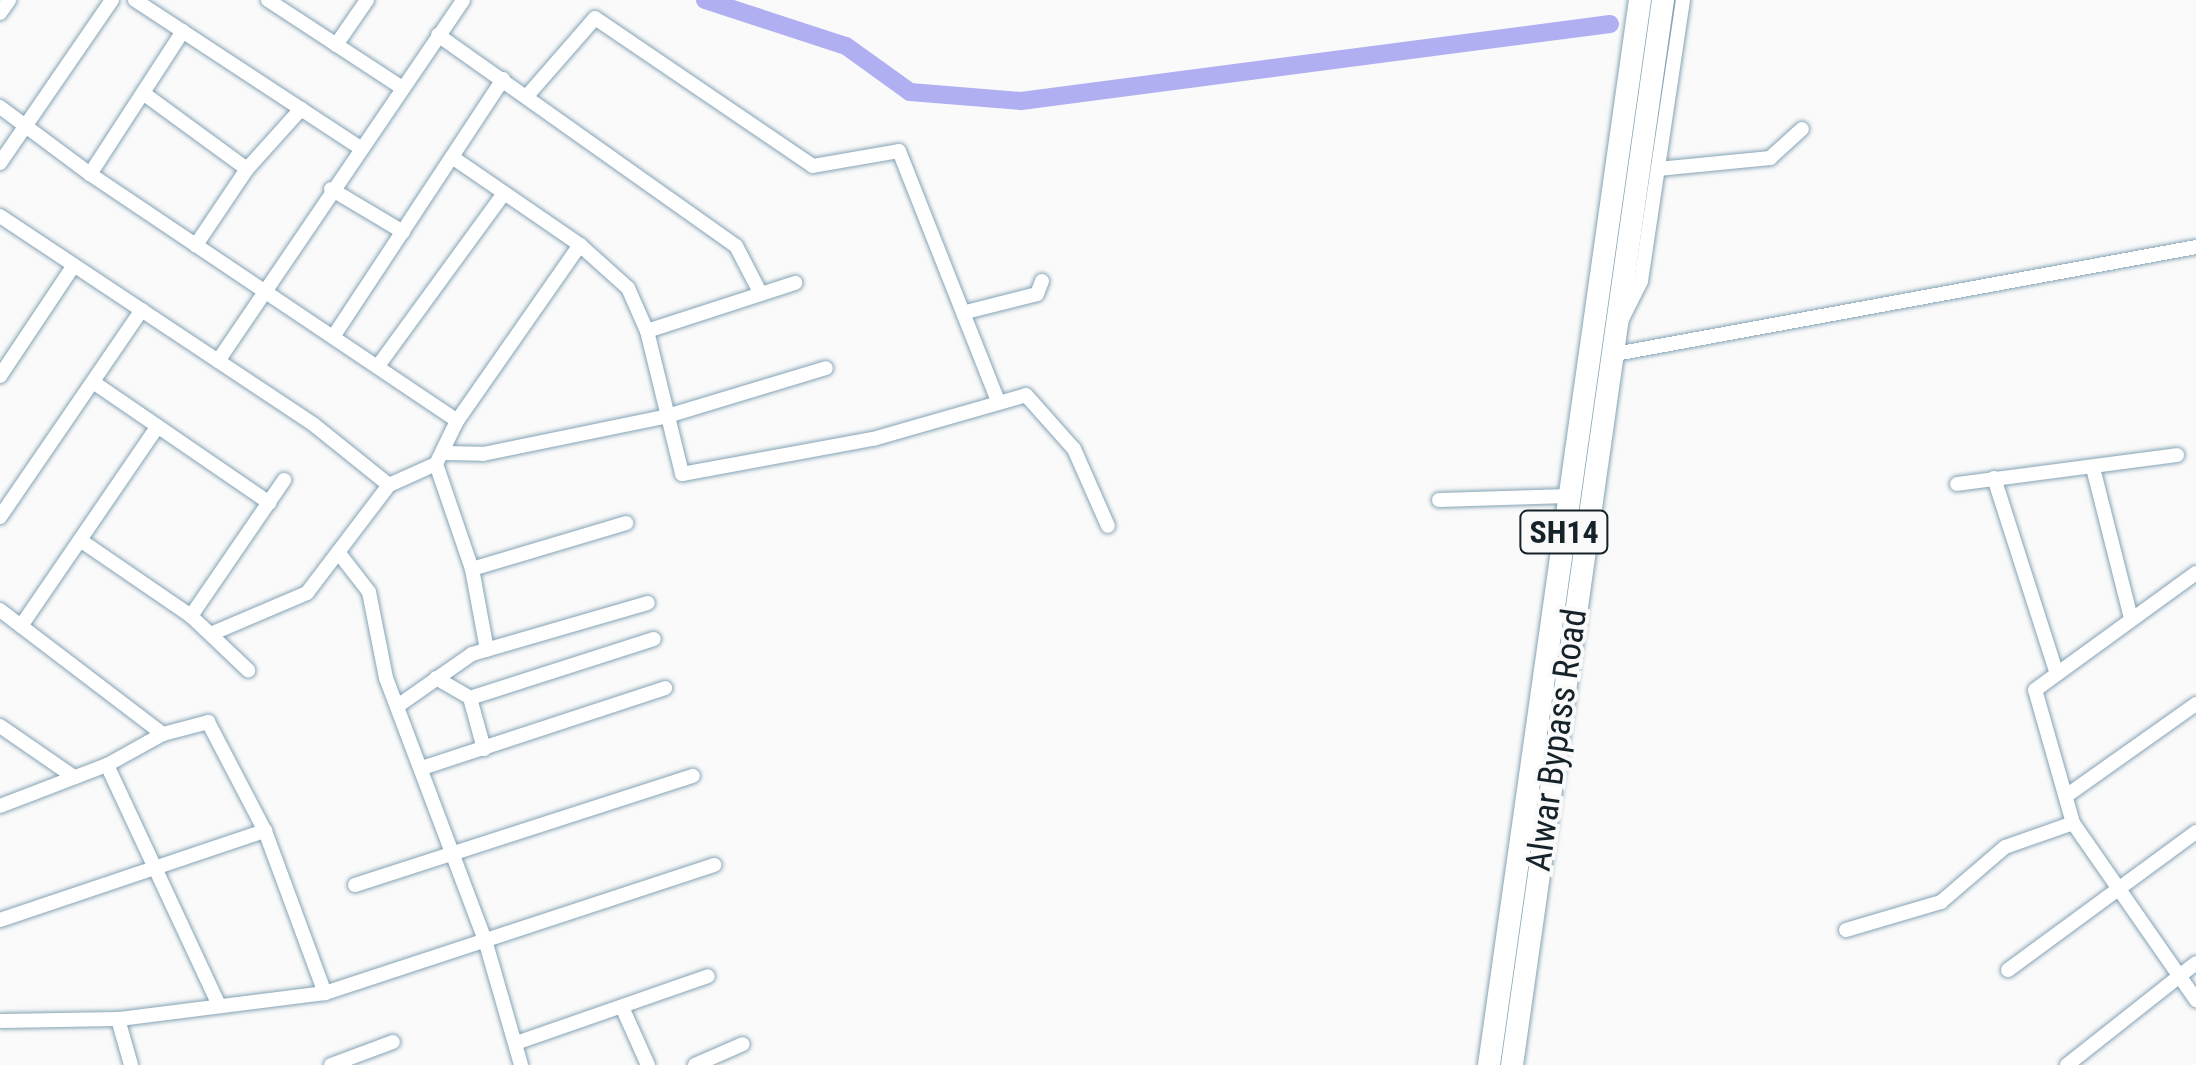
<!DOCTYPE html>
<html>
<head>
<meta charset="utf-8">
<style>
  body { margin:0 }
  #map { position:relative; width:2196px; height:1065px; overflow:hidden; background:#fafafa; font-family:"Roboto Condensed",sans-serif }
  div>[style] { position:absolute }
  .canal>* { height:18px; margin:-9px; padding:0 9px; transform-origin:9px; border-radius:9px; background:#b0aff2 }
  .roads { filter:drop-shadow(0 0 2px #85a3b5) drop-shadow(0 0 2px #85a3b5) }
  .street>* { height:14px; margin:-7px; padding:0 7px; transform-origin:7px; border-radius:7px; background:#fff }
  .primary>* { height:22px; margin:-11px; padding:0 11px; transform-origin:11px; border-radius:11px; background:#fff }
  span { translate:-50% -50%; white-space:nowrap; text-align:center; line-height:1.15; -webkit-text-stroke:8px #fafafa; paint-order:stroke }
  .shield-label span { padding:2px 8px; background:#fafafa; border:2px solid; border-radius:8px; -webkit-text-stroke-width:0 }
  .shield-label { font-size:32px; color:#162229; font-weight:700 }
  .street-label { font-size:35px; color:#162229 }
</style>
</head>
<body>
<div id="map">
  <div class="canal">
    <i style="left:705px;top:0;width:148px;rotate:18.1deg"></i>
    <i style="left:846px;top:46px;width:79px;rotate:35.7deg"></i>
    <i style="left:910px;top:92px;width:111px;rotate:4.6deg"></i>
    <i style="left:1021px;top:101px;width:594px;rotate:-7.45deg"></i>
  </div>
  <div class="roads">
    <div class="street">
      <i style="left:135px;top:0;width:268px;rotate:33.3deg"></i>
      <i style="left:268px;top:0;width:159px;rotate:33.2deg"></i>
      <i style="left:0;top:13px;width:16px;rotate:-55deg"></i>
      <i style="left:183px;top:31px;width:171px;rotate:123deg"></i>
      <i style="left:90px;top:174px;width:442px;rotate:33.9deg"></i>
      <i style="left:457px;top:421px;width:215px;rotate:-55.1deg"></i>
      <i style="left:438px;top:35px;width:365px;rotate:35.3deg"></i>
      <i style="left:736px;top:246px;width:54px;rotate:62.5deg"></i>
      <i style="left:336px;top:45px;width:55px;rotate:-55.4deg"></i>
      <i style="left:143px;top:93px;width:129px;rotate:36.2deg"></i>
      <i style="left:247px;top:169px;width:92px;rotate:123.9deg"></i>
      <i style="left:527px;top:96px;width:103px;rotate:-48.9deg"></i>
      <i style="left:595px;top:18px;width:263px;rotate:34.2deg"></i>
      <i style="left:813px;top:166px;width:87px;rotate:-9.9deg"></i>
      <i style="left:899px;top:151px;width:269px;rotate:68.4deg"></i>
      <i style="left:0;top:107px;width:112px;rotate:36.7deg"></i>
      <i style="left:452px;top:157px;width:155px;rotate:34.5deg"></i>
      <i style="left:580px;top:245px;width:64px;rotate:41.9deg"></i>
      <i style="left:628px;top:288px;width:47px;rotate:66.2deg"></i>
      <i style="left:647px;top:331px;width:147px;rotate:76.2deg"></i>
      <i style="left:682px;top:474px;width:194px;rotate:-10.4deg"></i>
      <i style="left:873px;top:439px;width:159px;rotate:-16deg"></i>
      <i style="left:1026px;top:395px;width:72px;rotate:48.4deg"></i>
      <i style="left:1074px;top:449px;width:84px;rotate:66.2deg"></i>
      <i style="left:0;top:163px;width:198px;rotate:-55.5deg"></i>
      <i style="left:247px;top:169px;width:81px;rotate:-48deg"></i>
      <i style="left:1658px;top:169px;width:113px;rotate:-5.6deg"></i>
      <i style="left:1770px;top:158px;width:43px;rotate:-42.2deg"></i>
      <i style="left:331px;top:189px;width:84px;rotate:30.8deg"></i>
      <i style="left:0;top:216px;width:376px;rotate:33.6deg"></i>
      <i style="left:313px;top:424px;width:97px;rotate:38.8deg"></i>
      <i style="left:389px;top:485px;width:136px;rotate:127.2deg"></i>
      <i style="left:307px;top:593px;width:104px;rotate:156.9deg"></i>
      <i style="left:966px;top:312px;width:73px;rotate:-14.2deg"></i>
      <i style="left:1037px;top:294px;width:14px;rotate:-69deg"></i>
      <i style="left:1621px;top:321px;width:45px;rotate:-63.4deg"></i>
      <i style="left:1641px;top:281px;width:284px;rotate:-81.5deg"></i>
      <i style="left:647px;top:331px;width:156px;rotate:-18deg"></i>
      <i style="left:333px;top:337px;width:309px;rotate:-56.6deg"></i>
      <i style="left:1610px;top:355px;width:596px;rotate:-10.44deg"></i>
      <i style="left:218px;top:361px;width:436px;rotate:-55.8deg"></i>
      <i style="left:378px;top:366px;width:214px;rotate:-53.9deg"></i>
      <i style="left:0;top:376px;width:133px;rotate:-56.3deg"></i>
      <i style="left:93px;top:382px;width:214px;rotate:34.4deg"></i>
      <i style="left:444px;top:453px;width:39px;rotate:1deg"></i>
      <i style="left:483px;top:454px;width:185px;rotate:-11.6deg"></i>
      <i style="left:664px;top:417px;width:169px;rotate:-16.8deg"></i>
      <i style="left:436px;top:464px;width:111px;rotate:71.1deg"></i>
      <i style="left:472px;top:569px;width:82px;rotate:79.5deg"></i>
      <i style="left:2093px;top:468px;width:155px;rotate:75.8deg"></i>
      <i style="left:1994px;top:478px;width:206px;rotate:72.2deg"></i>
      <i style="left:1957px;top:484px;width:222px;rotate:-7.5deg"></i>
      <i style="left:389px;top:485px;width:51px;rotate:-24.1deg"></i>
      <i style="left:436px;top:464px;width:48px;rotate:-64deg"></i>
      <i style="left:1439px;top:500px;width:130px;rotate:-1.8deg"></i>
      <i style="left:0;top:517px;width:251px;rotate:-55.6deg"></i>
      <i style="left:80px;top:540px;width:135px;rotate:34.4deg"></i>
      <i style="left:191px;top:616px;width:79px;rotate:43.5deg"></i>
      <i style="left:338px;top:552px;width:51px;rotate:52.2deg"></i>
      <i style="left:369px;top:592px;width:88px;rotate:78.8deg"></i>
      <i style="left:386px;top:678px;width:280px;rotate:69.3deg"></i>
      <i style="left:485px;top:940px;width:130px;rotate:73.9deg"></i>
      <i style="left:472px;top:569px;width:161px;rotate:-16.6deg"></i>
      <i style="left:0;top:610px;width:205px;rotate:37.3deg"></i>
      <i style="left:163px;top:734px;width:47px;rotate:-14.9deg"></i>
      <i style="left:208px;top:722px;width:123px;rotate:62.4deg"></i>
      <i style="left:265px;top:831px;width:173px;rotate:69.7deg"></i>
      <i style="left:325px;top:993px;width:209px;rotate:172.8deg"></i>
      <i style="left:118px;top:1019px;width:116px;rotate:179deg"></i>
      <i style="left:191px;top:616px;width:165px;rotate:-55.6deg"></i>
      <i style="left:21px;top:626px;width:242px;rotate:-55.6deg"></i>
      <i style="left:436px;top:678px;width:39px;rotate:30deg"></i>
      <i style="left:470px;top:698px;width:193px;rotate:-17.8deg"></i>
      <i style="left:470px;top:698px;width:53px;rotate:74.6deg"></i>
      <i style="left:399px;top:705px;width:89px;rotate:-34.9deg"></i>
      <i style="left:472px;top:654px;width:183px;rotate:-16.2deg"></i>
      <i style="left:0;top:726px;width:90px;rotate:34.6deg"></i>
      <i style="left:107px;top:765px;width:64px;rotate:-29deg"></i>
      <i style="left:422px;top:768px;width:256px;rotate:-18.2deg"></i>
      <i style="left:2066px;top:796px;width:159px;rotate:-35.3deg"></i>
      <i style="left:0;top:806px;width:115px;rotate:-21deg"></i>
      <i style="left:107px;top:765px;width:263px;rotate:65deg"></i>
      <i style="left:2073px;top:823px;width:138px;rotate:-105.9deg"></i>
      <i style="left:2035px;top:690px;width:199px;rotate:-36deg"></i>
      <i style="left:355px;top:885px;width:355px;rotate:-17.9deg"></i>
      <i style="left:0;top:920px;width:280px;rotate:-18.6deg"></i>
      <i style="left:1846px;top:930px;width:99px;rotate:-16.4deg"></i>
      <i style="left:1941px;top:902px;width:84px;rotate:-40.7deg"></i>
      <i style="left:2005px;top:847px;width:72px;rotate:-19.4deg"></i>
      <i style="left:2073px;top:823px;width:216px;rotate:55.2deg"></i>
      <i style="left:2008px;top:970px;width:233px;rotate:-36.3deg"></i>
      <i style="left:325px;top:993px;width:410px;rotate:-18.2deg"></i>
      <i style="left:622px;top:1007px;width:64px;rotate:65.9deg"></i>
      <i style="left:118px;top:1019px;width:48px;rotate:74.2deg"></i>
      <i style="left:516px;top:1043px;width:203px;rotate:-19.2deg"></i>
      <i style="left:331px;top:1065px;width:66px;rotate:-20.4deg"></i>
      <i style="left:695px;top:1065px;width:52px;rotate:-23.6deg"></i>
      <i style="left:2067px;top:1065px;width:164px;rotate:-38.3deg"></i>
    </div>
    <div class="primary">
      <i style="left:1489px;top:1065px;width:1076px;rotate:-81.93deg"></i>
      <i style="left:1512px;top:1065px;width:1076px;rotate:-81.93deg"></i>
    </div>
  </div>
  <div class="shield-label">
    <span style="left:1564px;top:532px">SH14</span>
  </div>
  <div class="street-label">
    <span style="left:1557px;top:740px;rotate:-82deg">Alwar Bypass Road</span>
  </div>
</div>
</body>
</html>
